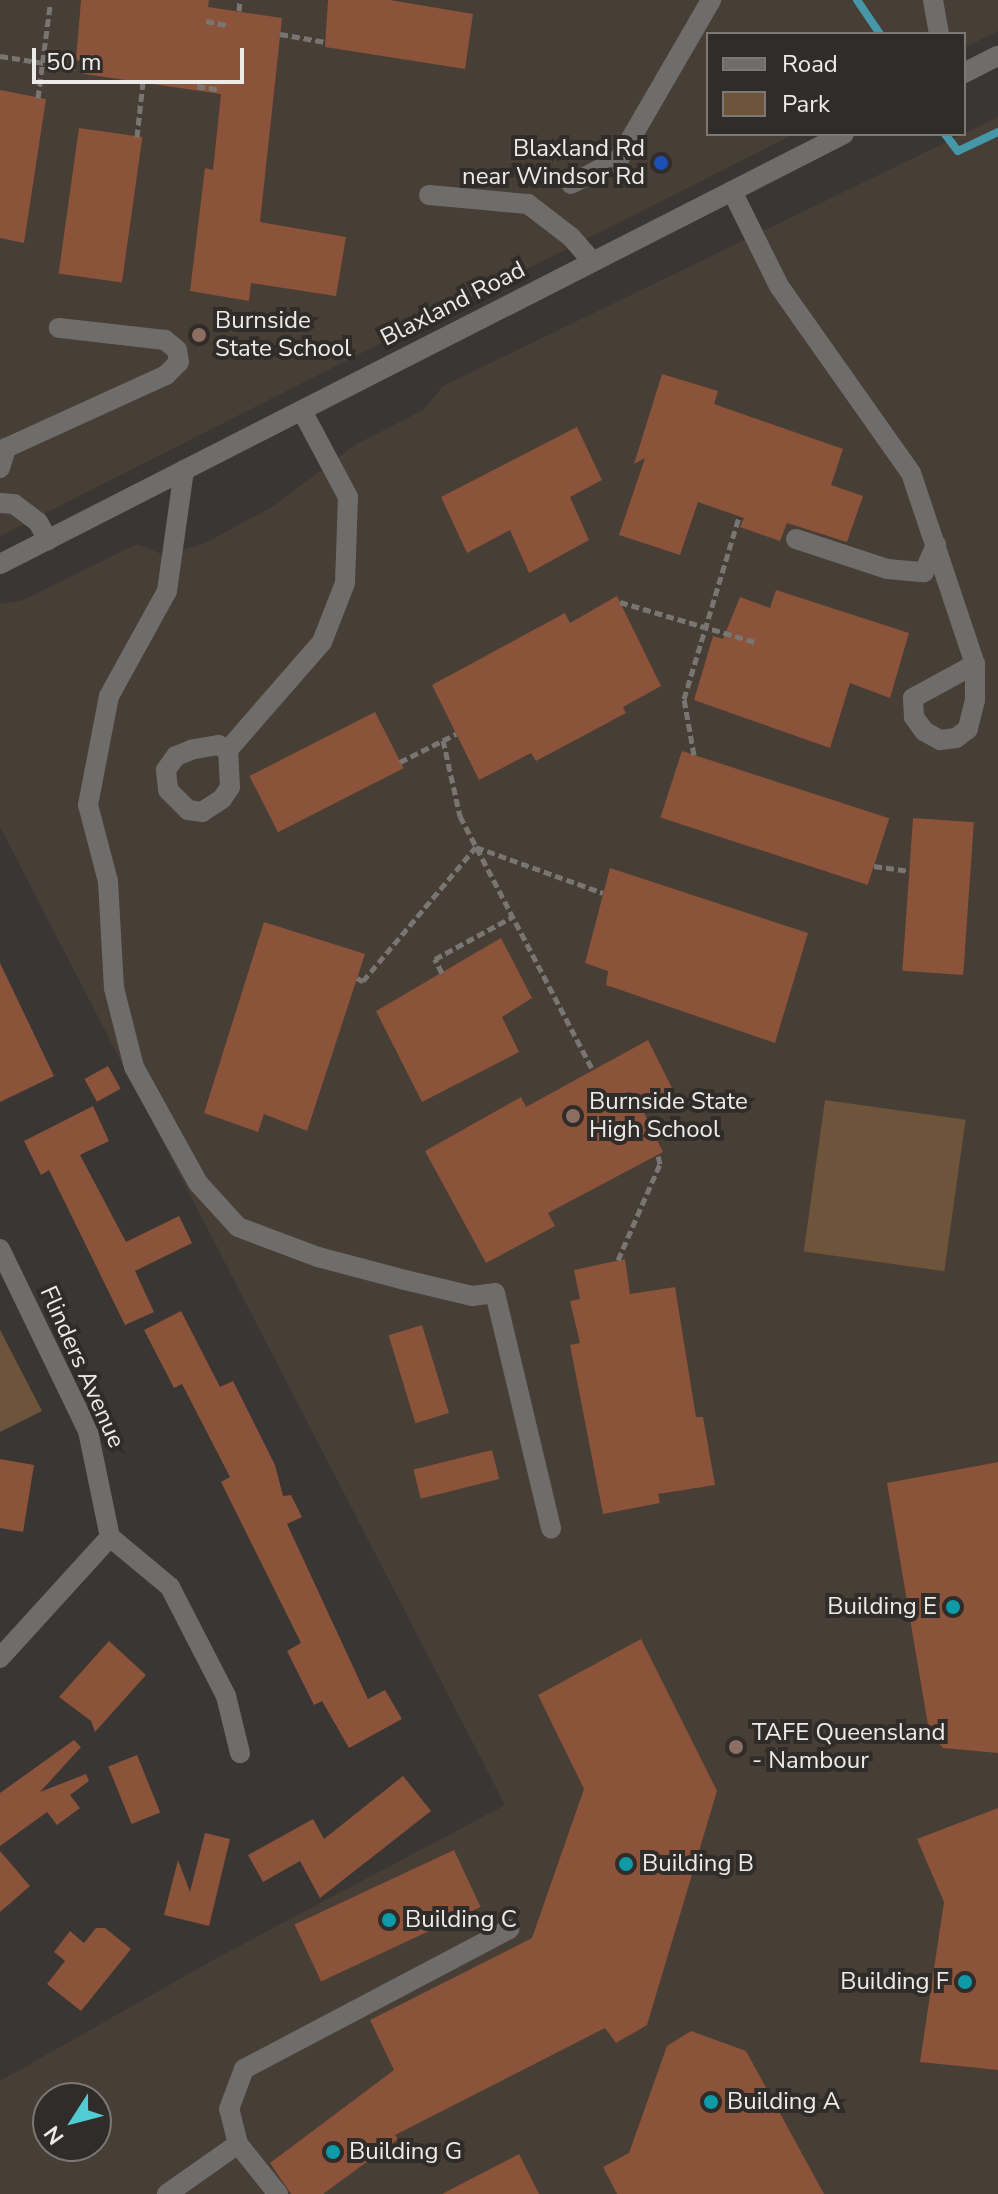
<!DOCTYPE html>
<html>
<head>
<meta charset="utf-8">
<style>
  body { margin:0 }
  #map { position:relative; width:998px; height:2194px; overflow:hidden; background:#3a3633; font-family:"Nunito Sans",sans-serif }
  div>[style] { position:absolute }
  .built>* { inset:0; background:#473e35 }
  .green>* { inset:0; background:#6d543a; transform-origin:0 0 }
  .stream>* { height:8px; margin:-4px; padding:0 4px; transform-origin:4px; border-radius:4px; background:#4698a9 }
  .building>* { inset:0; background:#8a533a; transform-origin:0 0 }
  .path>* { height:5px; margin-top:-2.5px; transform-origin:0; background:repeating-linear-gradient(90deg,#797572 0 8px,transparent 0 12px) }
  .minor>* { height:20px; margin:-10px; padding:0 10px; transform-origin:10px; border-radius:10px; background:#6f6d6b }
  .dots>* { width:22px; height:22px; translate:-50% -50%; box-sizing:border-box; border:4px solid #302c29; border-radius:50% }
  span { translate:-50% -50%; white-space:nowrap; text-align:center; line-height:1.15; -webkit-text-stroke:8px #302c29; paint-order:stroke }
  .poi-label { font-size:24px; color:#edebe8 }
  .right { translate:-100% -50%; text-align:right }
  .left { translate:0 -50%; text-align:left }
  .street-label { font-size:24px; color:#edebe8 }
  .legend { position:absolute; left:706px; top:32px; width:260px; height:104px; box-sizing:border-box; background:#302c29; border:2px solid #7c7875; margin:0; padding:10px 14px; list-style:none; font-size:24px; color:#edebe8 }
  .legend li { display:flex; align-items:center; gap:16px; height:40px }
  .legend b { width:40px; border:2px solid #7c7875 }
  .north { position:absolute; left:32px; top:2082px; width:80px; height:80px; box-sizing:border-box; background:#302c29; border:2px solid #7c7875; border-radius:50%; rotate:234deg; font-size:22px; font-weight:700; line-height:32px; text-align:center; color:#edebe8 }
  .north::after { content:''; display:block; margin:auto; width:28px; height:36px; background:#51ccd5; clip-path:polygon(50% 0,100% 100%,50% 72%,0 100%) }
  .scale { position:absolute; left:32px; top:48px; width:212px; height:36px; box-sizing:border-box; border:4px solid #edebe8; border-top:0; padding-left:10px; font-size:24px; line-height:28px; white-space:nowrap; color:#edebe8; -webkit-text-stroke:6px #302c29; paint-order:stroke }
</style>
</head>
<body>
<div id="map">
  <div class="built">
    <i style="clip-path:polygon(0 0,998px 0,998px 31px,964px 48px,964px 34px,708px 34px,708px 134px,794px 134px,0 536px)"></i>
    <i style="clip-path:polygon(evenodd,998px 117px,998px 2194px,0 2194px,0 2081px,215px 1959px,505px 1805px,0 827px,0 604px,23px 600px,137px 544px,164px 555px,203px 544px,275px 505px,355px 445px,423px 410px,443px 386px,998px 117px,48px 2098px,96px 2098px,96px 2146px,48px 2146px,48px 2098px)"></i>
  </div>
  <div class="green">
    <i style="left:825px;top:1100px;width:142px;height:153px;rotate:8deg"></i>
    <i style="clip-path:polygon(0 1330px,42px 1411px,0 1432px)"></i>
  </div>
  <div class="stream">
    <i style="left:857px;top:0;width:41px;rotate:55.9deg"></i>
    <i style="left:945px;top:134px;width:21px;rotate:53deg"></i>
    <i style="left:958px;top:151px;width:44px;rotate:-25.4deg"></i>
  </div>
  <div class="building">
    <i style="clip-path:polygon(81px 0,209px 0,208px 7px,282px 18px,260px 222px,346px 237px,336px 296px,251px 283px,249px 301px,190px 291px,205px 168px,213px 170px,221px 94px,84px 74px,85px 61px,76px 60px)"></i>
    <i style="clip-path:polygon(328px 0,390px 0,473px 14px,465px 69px,325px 47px)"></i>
    <i style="clip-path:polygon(0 90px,46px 99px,24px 243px,0 238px)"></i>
    <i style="left:79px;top:128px;width:64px;height:147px;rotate:8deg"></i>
    <i style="clip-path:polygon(662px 374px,718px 391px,714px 404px,843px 449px,831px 485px,863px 496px,847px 542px,787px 523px,780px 541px,740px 527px,744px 518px,698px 502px,680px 555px,619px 535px,645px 458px,634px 464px)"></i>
    <i style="clip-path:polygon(577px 427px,602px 480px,570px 497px,589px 540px,529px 573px,510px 530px,467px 553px,441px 497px)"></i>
    <i style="clip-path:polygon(776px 590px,909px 633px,890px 698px,850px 683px,830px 748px,694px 700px,713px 636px,723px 639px,740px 597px,770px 608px)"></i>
    <i style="clip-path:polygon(617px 596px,661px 686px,623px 707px,626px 713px,536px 761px,531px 753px,479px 780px,432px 685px,565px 613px,570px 623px)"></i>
    <i style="left:375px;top:712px;width:63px;height:141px;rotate:63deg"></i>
    <i style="left:682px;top:751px;width:218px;height:70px;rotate:18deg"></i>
    <i style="left:913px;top:818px;width:61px;height:153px;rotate:4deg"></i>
    <i style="clip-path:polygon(610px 868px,808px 933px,775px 1043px,606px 985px,608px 971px,585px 963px)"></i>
    <i style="clip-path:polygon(264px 922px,365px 954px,307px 1131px,264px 1114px,258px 1132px,204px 1113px)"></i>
    <i style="clip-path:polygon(501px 938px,532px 998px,502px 1017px,519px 1052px,422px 1102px,376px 1011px)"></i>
    <i style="clip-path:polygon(0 963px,54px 1076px,0 1102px)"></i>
    <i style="clip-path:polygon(648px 1040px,675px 1094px,643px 1111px,663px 1152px,548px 1213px,555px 1226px,486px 1263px,425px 1151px,521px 1097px,526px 1107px)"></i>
    <i style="left:108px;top:1066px;width:26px;height:27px;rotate:61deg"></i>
    <i style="clip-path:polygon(93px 1106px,109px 1141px,80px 1155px,126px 1242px,179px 1216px,192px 1243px,135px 1271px,154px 1312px,125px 1325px,49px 1170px,41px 1175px,24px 1141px)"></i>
    <i style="clip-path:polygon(625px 1259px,630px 1294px,675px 1287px,696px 1417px,703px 1417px,715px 1485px,658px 1494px,660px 1503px,603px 1514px,570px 1345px,580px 1343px,570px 1301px,580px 1299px,574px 1270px)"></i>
    <i style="clip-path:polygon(181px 1311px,220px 1387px,233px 1381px,275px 1465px,283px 1496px,291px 1495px,302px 1517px,287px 1524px,368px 1699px,385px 1690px,402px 1719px,349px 1748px,322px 1701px,314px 1705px,287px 1651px,301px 1643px,221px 1482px,230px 1477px,182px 1384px,174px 1388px,144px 1330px)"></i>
    <i style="left:422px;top:1325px;width:92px;height:35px;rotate:73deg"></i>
    <i style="left:492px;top:1450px;width:30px;height:81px;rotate:76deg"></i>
    <i style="clip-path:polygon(0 1459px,34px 1465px,23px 1532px,0 1528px)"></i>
    <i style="clip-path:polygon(998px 1462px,998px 1753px,943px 1748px,929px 1731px,887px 1483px)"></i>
    <i style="clip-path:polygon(641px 1639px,717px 1791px,647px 2025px,616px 2043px,605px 2028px,395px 2135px,398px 2139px,323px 2194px,291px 2194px,270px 2163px,394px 2070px,370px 2020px,532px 1938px,584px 1789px,538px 1695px)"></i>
    <i style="clip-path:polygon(109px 1641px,146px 1675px,95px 1732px,91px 1721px,59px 1697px)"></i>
    <i style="clip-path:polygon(74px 1740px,81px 1747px,40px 1792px,86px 1774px,89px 1781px,70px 1795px,80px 1808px,57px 1825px,47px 1812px,0 1846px,0 1793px)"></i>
    <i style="left:137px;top:1755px;width:62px;height:31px;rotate:68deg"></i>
    <i style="clip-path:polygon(403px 1776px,431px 1811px,320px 1898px,300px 1861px,263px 1882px,248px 1855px,313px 1819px,324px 1839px)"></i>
    <i style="clip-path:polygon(998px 1808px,998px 2070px,920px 2062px,944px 1902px,917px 1839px)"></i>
    <i style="clip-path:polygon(205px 1833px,230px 1839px,209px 1926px,164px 1915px,178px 1860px,190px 1892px)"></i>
    <i style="left:454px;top:1850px;width:63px;height:176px;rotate:65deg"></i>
    <i style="clip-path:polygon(0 1851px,30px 1886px,0 1912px)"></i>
    <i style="clip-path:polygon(96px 1928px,105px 1928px,131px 1949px,81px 2011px,47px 1984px,65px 1961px,54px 1952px,70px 1931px,84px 1943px)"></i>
    <i style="clip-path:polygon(691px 2031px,746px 2051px,824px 2194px,617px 2194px,603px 2167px,629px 2153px,667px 2046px)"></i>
    <i style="clip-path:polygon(519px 2154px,539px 2194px,442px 2194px)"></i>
  </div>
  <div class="path">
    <i style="left:239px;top:11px;width:11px;rotate:-85deg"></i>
    <i style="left:206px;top:21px;width:21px;rotate:11deg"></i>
    <i style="left:280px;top:34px;width:46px;rotate:10.1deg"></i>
    <i style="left:0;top:56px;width:76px;rotate:9.1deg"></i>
    <i style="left:197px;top:86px;width:24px;rotate:9deg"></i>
    <i style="left:38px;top:98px;width:93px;rotate:-82.6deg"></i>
    <i style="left:137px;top:137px;width:55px;rotate:-83.8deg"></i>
    <i style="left:620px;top:602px;width:144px;rotate:16.5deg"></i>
    <i style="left:443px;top:740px;width:78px;rotate:77.4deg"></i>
    <i style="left:460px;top:816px;width:287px;rotate:62.4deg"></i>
    <i style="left:694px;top:755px;width:57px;rotate:-100.1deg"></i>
    <i style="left:684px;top:699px;width:190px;rotate:-73.2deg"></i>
    <i style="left:400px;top:762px;width:63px;rotate:-26.6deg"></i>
    <i style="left:874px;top:866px;width:34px;rotate:8deg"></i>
    <i style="left:442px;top:973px;width:16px;rotate:-117deg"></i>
    <i style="left:435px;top:959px;width:88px;rotate:-28.6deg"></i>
    <i style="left:357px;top:978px;width:7px;rotate:27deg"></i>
    <i style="left:363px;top:981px;width:175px;rotate:-49.9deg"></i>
    <i style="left:476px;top:847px;width:135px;rotate:19.9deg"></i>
    <i style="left:618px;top:1260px;width:105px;rotate:-66.4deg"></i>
    <i style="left:660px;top:1164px;width:9px;rotate:-103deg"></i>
  </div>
  <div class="minor">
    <i style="left:933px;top:0;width:35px;rotate:80deg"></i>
    <i style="left:964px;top:73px;width:38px;rotate:-27deg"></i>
    <i style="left:571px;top:184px;width:54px;rotate:-27.5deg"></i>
    <i style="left:619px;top:159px;width:184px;rotate:-59.9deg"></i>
    <i style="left:732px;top:191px;width:106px;rotate:63.7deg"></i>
    <i style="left:779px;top:286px;width:229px;rotate:54.8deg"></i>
    <i style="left:911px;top:473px;width:201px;rotate:71.5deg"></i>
    <i style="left:975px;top:664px;width:36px;rotate:90deg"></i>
    <i style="left:975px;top:700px;width:30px;rotate:104deg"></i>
    <i style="left:968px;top:729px;width:15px;rotate:143deg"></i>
    <i style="left:956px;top:738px;width:16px;rotate:173deg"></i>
    <i style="left:940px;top:740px;width:18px;rotate:-151deg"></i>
    <i style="left:924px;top:731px;width:17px;rotate:-126deg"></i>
    <i style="left:914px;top:717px;width:19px;rotate:-93deg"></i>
    <i style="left:913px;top:698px;width:71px;rotate:-28.7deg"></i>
    <i style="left:429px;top:195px;width:99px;rotate:5.2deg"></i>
    <i style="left:528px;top:204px;width:54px;rotate:37.5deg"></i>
    <i style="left:571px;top:237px;width:33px;rotate:49deg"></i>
    <i style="left:0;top:468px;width:21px;rotate:-73deg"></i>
    <i style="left:6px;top:448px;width:176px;rotate:-24.5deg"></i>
    <i style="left:166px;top:375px;width:18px;rotate:-45deg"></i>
    <i style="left:179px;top:362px;width:12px;rotate:-99deg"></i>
    <i style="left:177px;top:350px;width:16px;rotate:-140deg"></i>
    <i style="left:165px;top:340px;width:107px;rotate:-173.5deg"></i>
    <i style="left:184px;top:470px;width:122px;rotate:98deg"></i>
    <i style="left:167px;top:591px;width:120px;rotate:118.9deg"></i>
    <i style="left:109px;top:696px;width:111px;rotate:100.9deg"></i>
    <i style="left:88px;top:805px;width:79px;rotate:75.3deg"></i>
    <i style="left:108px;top:881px;width:107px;rotate:86.8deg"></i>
    <i style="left:114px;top:988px;width:81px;rotate:75.8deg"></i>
    <i style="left:134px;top:1067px;width:132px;rotate:61.1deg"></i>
    <i style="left:198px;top:1183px;width:59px;rotate:47.7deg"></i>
    <i style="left:238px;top:1227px;width:85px;rotate:20.6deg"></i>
    <i style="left:318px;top:1257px;width:90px;rotate:14.8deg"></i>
    <i style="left:405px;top:1280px;width:69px;rotate:13.4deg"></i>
    <i style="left:472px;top:1296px;width:23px;rotate:-7deg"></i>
    <i style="left:495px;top:1293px;width:242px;rotate:76.6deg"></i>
    <i style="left:0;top:503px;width:14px;rotate:4deg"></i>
    <i style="left:14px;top:504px;width:30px;rotate:37deg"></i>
    <i style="left:38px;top:522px;width:21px;rotate:61deg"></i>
    <i style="left:796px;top:539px;width:96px;rotate:18.2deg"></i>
    <i style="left:887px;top:569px;width:37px;rotate:5deg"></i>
    <i style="left:924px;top:572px;width:30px;rotate:-66deg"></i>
    <i style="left:0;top:564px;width:947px;rotate:-27deg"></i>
    <i style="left:228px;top:750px;width:11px;rotate:-153deg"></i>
    <i style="left:218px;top:745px;width:27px;rotate:170deg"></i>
    <i style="left:191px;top:750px;width:16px;rotate:158deg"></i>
    <i style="left:176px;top:756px;width:17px;rotate:126deg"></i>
    <i style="left:166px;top:770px;width:20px;rotate:84deg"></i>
    <i style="left:168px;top:790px;width:28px;rotate:45deg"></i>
    <i style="left:188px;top:810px;width:14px;rotate:8deg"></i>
    <i style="left:202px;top:812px;width:24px;rotate:-33deg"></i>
    <i style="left:222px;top:799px;width:14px;rotate:-56deg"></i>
    <i style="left:230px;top:787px;width:37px;rotate:-93deg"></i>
    <i style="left:228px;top:750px;width:143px;rotate:-49deg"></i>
    <i style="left:322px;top:642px;width:63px;rotate:-68.7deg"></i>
    <i style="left:345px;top:583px;width:86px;rotate:-88deg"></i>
    <i style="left:348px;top:497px;width:98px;rotate:-118.1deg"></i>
    <i style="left:0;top:1249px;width:202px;rotate:64.2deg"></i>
    <i style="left:88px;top:1431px;width:108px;rotate:78.3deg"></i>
    <i style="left:110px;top:1537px;width:164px;rotate:132.3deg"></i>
    <i style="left:110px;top:1537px;width:78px;rotate:39.8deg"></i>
    <i style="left:170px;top:1587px;width:123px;rotate:62.8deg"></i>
    <i style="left:226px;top:1696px;width:59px;rotate:76.2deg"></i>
    <i style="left:167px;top:2194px;width:87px;rotate:-35.2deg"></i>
    <i style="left:278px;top:2194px;width:64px;rotate:-128.7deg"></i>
    <i style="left:238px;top:2144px;width:36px;rotate:-104deg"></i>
    <i style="left:229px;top:2109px;width:43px;rotate:-69.4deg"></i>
    <i style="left:244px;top:2069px;width:300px;rotate:-27.8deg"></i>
  </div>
  <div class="dots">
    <i style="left:661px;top:163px;background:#1a4fb4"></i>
    <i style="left:199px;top:335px;background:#8d6e63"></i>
    <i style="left:573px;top:1116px;background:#8d6e63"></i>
    <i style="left:953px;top:1607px;background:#0f9aa8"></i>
    <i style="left:736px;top:1747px;background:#8d6e63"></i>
    <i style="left:626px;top:1864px;background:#0f9aa8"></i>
    <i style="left:389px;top:1920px;background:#0f9aa8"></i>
    <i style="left:965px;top:1982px;background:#0f9aa8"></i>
    <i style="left:711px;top:2102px;background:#0f9aa8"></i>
    <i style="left:333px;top:2152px;background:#0f9aa8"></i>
  </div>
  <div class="poi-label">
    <span class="right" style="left:645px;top:163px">Blaxland Rd<br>near Windsor Rd</span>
    <span class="left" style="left:215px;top:335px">Burnside<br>State School</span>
    <span class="left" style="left:589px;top:1116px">Burnside State<br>High School</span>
    <span class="right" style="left:937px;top:1607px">Building E</span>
    <span class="left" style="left:752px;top:1747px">TAFE Queensland<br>- Nambour</span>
    <span class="left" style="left:642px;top:1864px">Building B</span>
    <span class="left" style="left:405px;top:1920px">Building C</span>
    <span class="right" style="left:949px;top:1982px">Building F</span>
    <span class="left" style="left:727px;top:2102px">Building A</span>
    <span class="left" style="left:349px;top:2152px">Building G</span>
  </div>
  <div class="street-label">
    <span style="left:453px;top:304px;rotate:-27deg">Blaxland Road</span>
    <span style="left:82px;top:1367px;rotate:66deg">Flinders Avenue</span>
  </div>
  <ul class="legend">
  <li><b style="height:10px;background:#6f6d6b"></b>Road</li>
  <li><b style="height:22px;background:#6d543a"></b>Park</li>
  </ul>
  <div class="north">N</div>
  <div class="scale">50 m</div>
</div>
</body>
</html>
